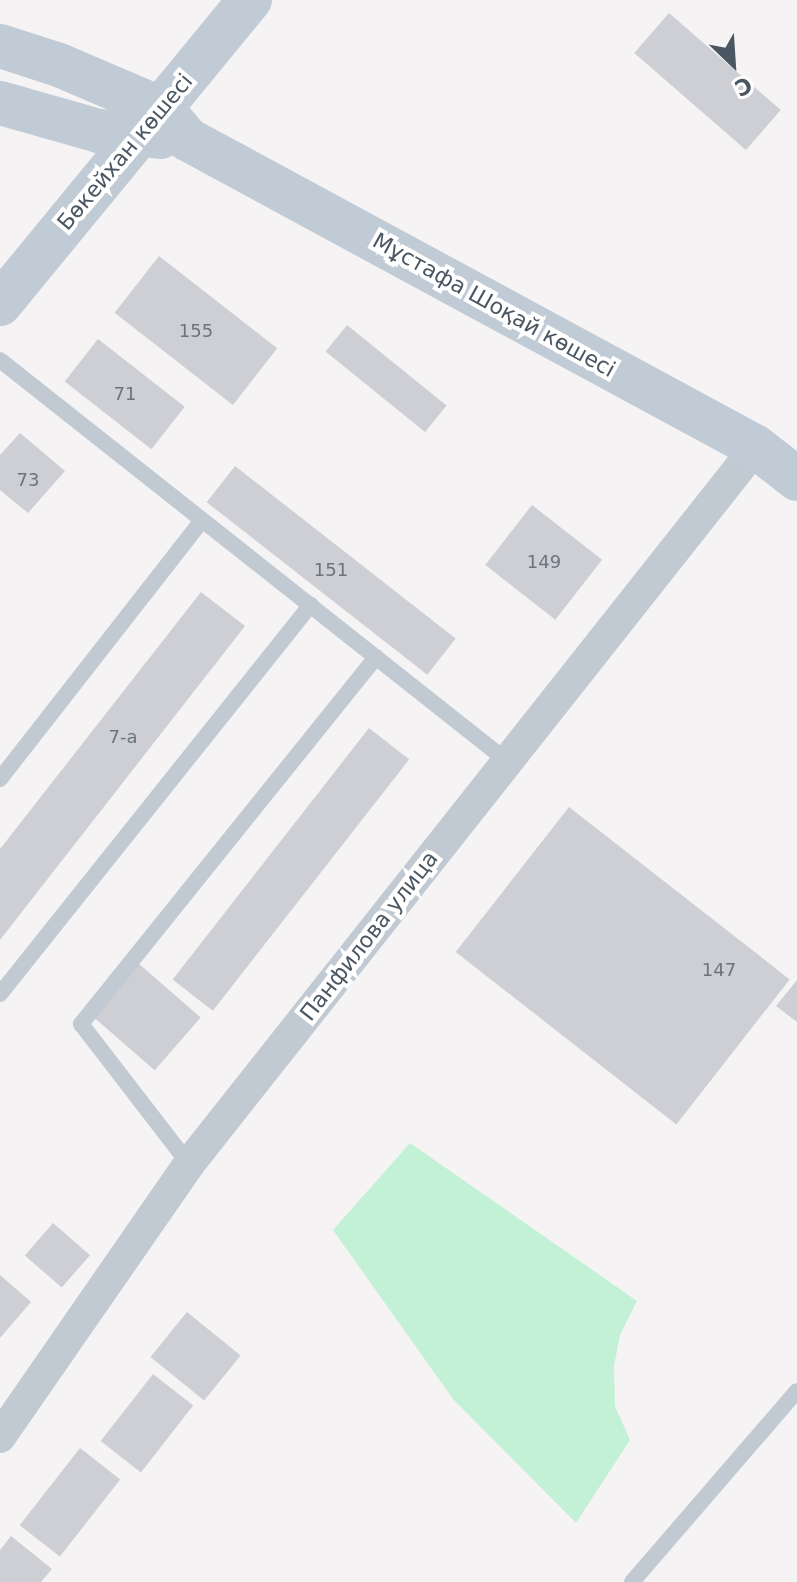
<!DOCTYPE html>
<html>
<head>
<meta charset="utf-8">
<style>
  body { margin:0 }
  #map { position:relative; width:797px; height:1582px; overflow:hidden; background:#f5f3f3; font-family:"DejaVu Sans",sans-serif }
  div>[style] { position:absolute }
  .green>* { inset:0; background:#c3f1d5 }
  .building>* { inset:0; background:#cdcfd5; transform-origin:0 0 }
  .lane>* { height:16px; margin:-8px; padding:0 8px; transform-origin:8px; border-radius:8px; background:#c1cad2 }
  .street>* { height:32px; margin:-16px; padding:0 16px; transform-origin:16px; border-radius:16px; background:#c1cad2 }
  .secondary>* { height:44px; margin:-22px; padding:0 22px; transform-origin:22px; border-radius:22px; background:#c1cbd6 }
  span { translate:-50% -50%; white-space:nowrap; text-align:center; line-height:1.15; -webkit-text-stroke:8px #fff; paint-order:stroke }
  .number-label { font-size:18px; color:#6b747e }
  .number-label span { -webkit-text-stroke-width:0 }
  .street-label { font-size:22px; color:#4a5661 }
  .north { position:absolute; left:693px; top:24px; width:80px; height:80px; -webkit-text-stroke:6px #fff; paint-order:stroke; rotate:155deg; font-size:22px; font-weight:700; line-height:32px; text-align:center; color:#4a5661 }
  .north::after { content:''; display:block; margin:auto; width:28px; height:36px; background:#4a5661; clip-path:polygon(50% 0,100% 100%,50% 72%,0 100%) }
</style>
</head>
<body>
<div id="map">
  <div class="green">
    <i style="clip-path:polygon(410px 1143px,637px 1301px,620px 1335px,614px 1366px,615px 1406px,630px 1440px,576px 1523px,453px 1399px,333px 1230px)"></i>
  </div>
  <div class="building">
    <i style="left:669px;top:13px;width:148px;height:53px;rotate:41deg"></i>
    <i style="left:159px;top:256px;width:150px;height:72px;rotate:38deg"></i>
    <i style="left:347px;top:325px;width:128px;height:34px;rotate:39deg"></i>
    <i style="left:98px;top:339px;width:110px;height:54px;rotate:38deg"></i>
    <i style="clip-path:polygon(20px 433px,65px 471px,28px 513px,0 490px,0 455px)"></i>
    <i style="left:235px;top:466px;width:280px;height:46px;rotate:38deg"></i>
    <i style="left:532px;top:505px;width:89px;height:76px;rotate:38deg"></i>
    <i style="clip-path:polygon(201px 592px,245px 626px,0 940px,0 849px)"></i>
    <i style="left:369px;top:728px;width:51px;height:319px;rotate:38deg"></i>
    <i style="left:569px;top:807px;width:280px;height:184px;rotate:38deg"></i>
    <i style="left:138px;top:963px;width:83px;height:70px;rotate:41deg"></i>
    <i style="clip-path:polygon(797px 980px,797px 1022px,776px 1006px)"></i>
    <i style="left:53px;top:1223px;width:49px;height:43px;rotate:41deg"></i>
    <i style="clip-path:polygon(0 1275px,31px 1302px,0 1338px)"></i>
    <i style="left:187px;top:1312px;width:69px;height:58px;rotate:39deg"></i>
    <i style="left:153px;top:1374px;width:51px;height:85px;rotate:38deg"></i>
    <i style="left:80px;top:1448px;width:51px;height:98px;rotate:38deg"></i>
    <i style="clip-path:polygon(11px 1536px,52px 1569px,41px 1582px,0 1582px,0 1550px)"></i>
  </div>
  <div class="lane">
    <i style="left:0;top:360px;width:646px;rotate:38.34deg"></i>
    <i style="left:0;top:779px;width:328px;rotate:-52deg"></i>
    <i style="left:0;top:994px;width:498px;rotate:-51.4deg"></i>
    <i style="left:189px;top:1164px;width:177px;rotate:-127.6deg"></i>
    <i style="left:81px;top:1024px;width:471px;rotate:-51.2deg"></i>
    <i style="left:632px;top:1582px;width:252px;rotate:-49.2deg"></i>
  </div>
  <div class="street">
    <i style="left:0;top:1437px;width:332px;rotate:-55.3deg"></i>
    <i style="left:189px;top:1164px;width:914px;rotate:-51.66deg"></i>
  </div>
  <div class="secondary">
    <i style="left:0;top:46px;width:62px;rotate:17.9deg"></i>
    <i style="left:59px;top:65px;width:112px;rotate:23.1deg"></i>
    <i style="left:162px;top:109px;width:39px;rotate:50deg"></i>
    <i style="left:187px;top:139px;width:647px;rotate:28.43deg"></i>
    <i style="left:756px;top:447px;width:52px;rotate:38deg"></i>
    <i style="left:0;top:103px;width:103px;rotate:15.8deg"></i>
    <i style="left:99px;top:131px;width:62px;rotate:5.5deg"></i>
    <i style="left:0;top:304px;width:394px;rotate:-50.6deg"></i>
  </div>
  <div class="number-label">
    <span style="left:196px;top:331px">155</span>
    <span style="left:125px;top:394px">71</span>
    <span style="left:28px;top:480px">73</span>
    <span style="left:544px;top:562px">149</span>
    <span style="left:331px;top:570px">151</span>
    <span style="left:123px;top:737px">7-а</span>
    <span style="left:719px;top:970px">147</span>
  </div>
  <div class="street-label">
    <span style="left:125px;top:152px;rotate:-50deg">Бөкейхан көшесі</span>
    <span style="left:494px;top:305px;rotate:29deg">Мұстафа Шоқай көшесі</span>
    <span style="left:369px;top:936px;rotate:-52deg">Панфилова улица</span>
  </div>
  <div class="north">С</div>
</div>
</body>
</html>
